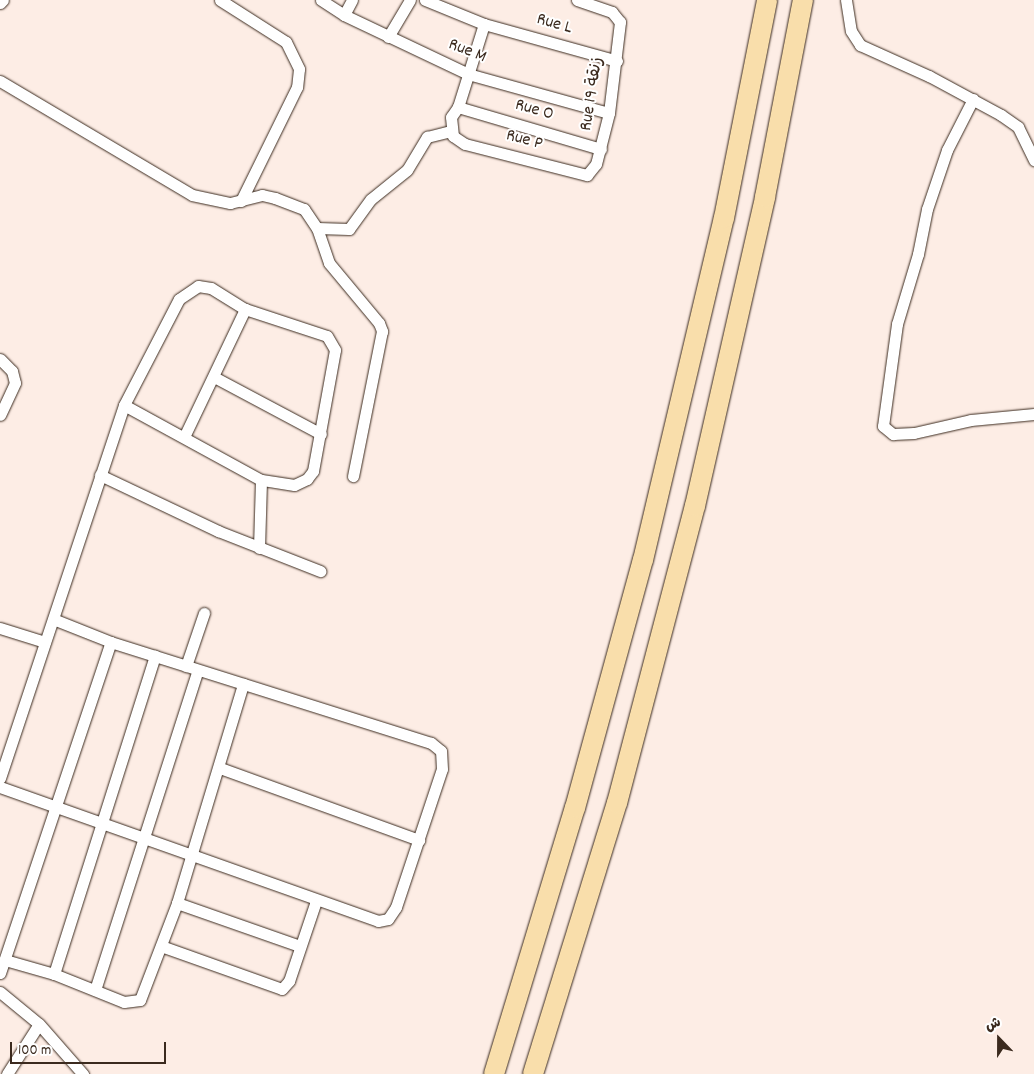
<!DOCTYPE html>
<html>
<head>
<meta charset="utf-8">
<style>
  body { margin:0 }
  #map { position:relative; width:1034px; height:1074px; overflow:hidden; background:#fdede5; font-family:Dekko,"Playpen Sans Arabic",sans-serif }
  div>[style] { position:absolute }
  .roads { filter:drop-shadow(0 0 1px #3b2a1e) drop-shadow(0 0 1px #3b2a1e) }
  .street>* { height:11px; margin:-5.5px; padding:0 5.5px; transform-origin:5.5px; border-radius:5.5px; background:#fff }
  .highway>* { height:20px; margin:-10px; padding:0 10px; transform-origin:10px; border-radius:10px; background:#f9deab }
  span { translate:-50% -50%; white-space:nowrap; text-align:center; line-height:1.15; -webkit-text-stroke:4px #fff; paint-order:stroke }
  .street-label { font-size:18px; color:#3b2a1e }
  .north { position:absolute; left:974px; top:1014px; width:50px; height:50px; -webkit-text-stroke:4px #fff; paint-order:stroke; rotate:338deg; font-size:14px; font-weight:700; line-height:20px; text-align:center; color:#3b2a1e }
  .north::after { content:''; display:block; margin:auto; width:18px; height:22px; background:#3b2a1e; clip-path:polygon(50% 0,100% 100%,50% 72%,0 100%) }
  .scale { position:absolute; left:10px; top:1042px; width:156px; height:22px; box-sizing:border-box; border:2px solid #3b2a1e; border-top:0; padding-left:6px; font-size:15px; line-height:18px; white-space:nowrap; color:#3b2a1e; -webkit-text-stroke:4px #fff; paint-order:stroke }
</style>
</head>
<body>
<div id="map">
  <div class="roads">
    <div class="street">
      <i style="left:220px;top:0;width:78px;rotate:32.5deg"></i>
      <i style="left:286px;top:42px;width:30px;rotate:64deg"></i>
      <i style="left:299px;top:69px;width:18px;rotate:96deg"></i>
      <i style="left:297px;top:87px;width:127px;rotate:116.2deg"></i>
      <i style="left:321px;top:0;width:27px;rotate:33deg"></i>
      <i style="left:344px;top:15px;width:137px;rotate:25.4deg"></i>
      <i style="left:468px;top:74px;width:146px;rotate:15.5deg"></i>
      <i style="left:425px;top:0;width:64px;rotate:22.1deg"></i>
      <i style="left:484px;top:24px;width:138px;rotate:15.5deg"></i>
      <i style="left:846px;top:0;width:31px;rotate:81deg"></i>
      <i style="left:851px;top:31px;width:17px;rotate:57deg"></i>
      <i style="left:860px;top:45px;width:76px;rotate:24.2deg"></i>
      <i style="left:929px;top:76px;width:82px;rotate:28.4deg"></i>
      <i style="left:1001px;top:115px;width:21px;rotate:35deg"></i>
      <i style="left:1018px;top:127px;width:37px;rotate:64deg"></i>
      <i style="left:0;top:3px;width:4px;rotate:-45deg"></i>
      <i style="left:344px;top:15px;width:17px;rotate:-62deg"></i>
      <i style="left:484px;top:24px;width:87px;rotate:107.4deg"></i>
      <i style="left:458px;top:107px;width:12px;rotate:125deg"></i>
      <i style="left:451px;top:117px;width:19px;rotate:84deg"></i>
      <i style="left:453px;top:136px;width:14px;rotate:34deg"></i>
      <i style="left:465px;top:144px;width:126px;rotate:14.3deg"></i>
      <i style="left:587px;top:175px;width:14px;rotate:-51deg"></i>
      <i style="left:596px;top:164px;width:53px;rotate:-75.7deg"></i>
      <i style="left:609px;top:113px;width:92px;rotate:-83.1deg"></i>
      <i style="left:620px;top:22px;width:13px;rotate:-129deg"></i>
      <i style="left:612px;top:12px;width:37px;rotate:-161deg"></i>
      <i style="left:388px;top:37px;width:43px;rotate:-59.3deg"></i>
      <i style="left:0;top:81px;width:223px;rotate:30.7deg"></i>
      <i style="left:192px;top:195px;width:39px;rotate:12deg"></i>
      <i style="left:230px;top:203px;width:33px;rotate:-14deg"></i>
      <i style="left:262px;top:195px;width:13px;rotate:13deg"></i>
      <i style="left:275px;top:198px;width:31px;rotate:21deg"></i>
      <i style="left:304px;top:209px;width:23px;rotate:56deg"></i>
      <i style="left:317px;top:228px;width:32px;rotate:2deg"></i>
      <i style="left:349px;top:229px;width:37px;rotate:-54deg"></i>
      <i style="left:371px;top:199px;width:46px;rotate:-38.9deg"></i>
      <i style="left:407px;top:170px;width:39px;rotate:-59deg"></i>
      <i style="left:427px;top:137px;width:25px;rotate:-14deg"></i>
      <i style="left:973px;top:99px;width:57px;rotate:117deg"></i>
      <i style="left:947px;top:150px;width:62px;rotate:108.7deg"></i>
      <i style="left:927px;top:209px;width:46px;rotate:101.3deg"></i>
      <i style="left:918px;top:254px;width:73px;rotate:106.7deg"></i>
      <i style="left:897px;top:324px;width:103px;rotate:97.8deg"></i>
      <i style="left:883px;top:426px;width:13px;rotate:39deg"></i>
      <i style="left:893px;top:434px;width:21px;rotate:-3deg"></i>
      <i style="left:914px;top:433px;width:58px;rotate:-12.8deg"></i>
      <i style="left:971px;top:420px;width:63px;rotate:-5.4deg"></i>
      <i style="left:458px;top:107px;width:149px;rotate:16.4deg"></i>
      <i style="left:317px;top:228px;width:37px;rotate:71deg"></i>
      <i style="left:329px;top:263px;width:78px;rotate:50.2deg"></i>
      <i style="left:379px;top:323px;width:9px;rotate:69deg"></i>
      <i style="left:382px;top:331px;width:148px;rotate:101.3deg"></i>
      <i style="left:0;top:359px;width:17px;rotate:45deg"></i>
      <i style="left:12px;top:371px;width:12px;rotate:76deg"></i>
      <i style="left:15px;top:383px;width:35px;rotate:115deg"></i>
      <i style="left:214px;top:377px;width:121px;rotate:28deg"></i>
      <i style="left:184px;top:437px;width:142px;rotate:-64.5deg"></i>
      <i style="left:100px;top:475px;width:131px;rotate:25.4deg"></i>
      <i style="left:218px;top:531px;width:110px;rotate:21.4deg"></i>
      <i style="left:259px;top:548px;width:68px;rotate:-88.3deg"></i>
      <i style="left:0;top:628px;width:47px;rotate:17.3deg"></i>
      <i style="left:186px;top:666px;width:56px;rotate:-71.2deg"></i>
      <i style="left:220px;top:768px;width:212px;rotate:19.9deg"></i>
      <i style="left:0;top:778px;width:393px;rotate:-71.6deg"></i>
      <i style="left:124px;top:405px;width:119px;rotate:-62.6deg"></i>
      <i style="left:179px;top:299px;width:23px;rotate:-34deg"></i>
      <i style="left:198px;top:286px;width:13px;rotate:9deg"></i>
      <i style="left:211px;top:288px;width:40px;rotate:32deg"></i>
      <i style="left:245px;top:309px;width:86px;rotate:18.2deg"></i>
      <i style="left:327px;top:336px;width:16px;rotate:60deg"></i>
      <i style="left:335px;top:350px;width:123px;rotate:100.3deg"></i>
      <i style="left:313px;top:471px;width:10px;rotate:127deg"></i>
      <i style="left:307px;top:479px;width:14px;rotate:155deg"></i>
      <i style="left:294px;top:485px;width:33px;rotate:-171deg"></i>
      <i style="left:261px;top:480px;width:156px;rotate:-151.3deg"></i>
      <i style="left:0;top:787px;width:401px;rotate:19.5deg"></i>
      <i style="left:378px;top:921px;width:10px;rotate:-11deg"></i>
      <i style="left:388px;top:919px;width:14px;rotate:-56deg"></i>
      <i style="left:396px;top:907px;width:145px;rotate:-71.6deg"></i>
      <i style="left:442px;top:769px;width:18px;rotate:-93deg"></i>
      <i style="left:441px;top:751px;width:13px;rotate:-141deg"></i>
      <i style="left:431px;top:743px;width:336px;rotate:-162.5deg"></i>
      <i style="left:111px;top:642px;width:62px;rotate:-158.4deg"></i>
      <i style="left:177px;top:903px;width:130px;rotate:19.3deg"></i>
      <i style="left:161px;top:946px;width:128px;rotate:19.6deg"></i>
      <i style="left:282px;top:989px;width:11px;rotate:-49deg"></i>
      <i style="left:289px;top:981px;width:84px;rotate:-71.4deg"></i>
      <i style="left:5px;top:960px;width:51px;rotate:15.9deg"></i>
      <i style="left:54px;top:974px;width:75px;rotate:21.8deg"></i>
      <i style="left:124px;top:1002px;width:16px;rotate:-7deg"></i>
      <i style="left:140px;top:1000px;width:104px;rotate:-69.1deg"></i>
      <i style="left:177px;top:903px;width:229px;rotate:-73.2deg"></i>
      <i style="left:0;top:973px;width:349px;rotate:-71.5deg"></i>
      <i style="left:54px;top:974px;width:334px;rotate:-72.4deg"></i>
      <i style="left:95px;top:990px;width:336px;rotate:-72.2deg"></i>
      <i style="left:0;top:992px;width:50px;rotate:39.4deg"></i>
      <i style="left:39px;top:1024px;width:67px;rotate:48.7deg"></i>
      <i style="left:7px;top:1074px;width:59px;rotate:-57.4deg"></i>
    </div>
    <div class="highway">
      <i style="left:494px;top:1074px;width:278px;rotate:-73.1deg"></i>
      <i style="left:575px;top:808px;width:257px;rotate:-74.7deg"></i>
      <i style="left:643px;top:560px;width:351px;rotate:-76.7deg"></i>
      <i style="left:724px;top:218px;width:222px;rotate:-78.8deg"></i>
      <i style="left:533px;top:1074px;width:284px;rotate:-72.8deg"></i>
      <i style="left:617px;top:803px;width:307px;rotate:-75.3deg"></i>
      <i style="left:695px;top:506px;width:317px;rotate:-77.2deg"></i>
      <i style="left:765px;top:197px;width:201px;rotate:-79.1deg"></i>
    </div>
  </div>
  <div class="street-label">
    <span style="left:554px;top:25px;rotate:16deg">Rue L</span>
    <span style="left:467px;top:52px;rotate:22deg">Rue M</span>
    <span style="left:593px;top:94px;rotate:-81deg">Rue 19 زنقة</span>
    <span style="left:534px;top:111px;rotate:16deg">Rue O</span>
    <span style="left:524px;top:141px;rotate:15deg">Rue P</span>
  </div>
  <div class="north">ش</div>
  <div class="scale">100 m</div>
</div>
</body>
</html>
